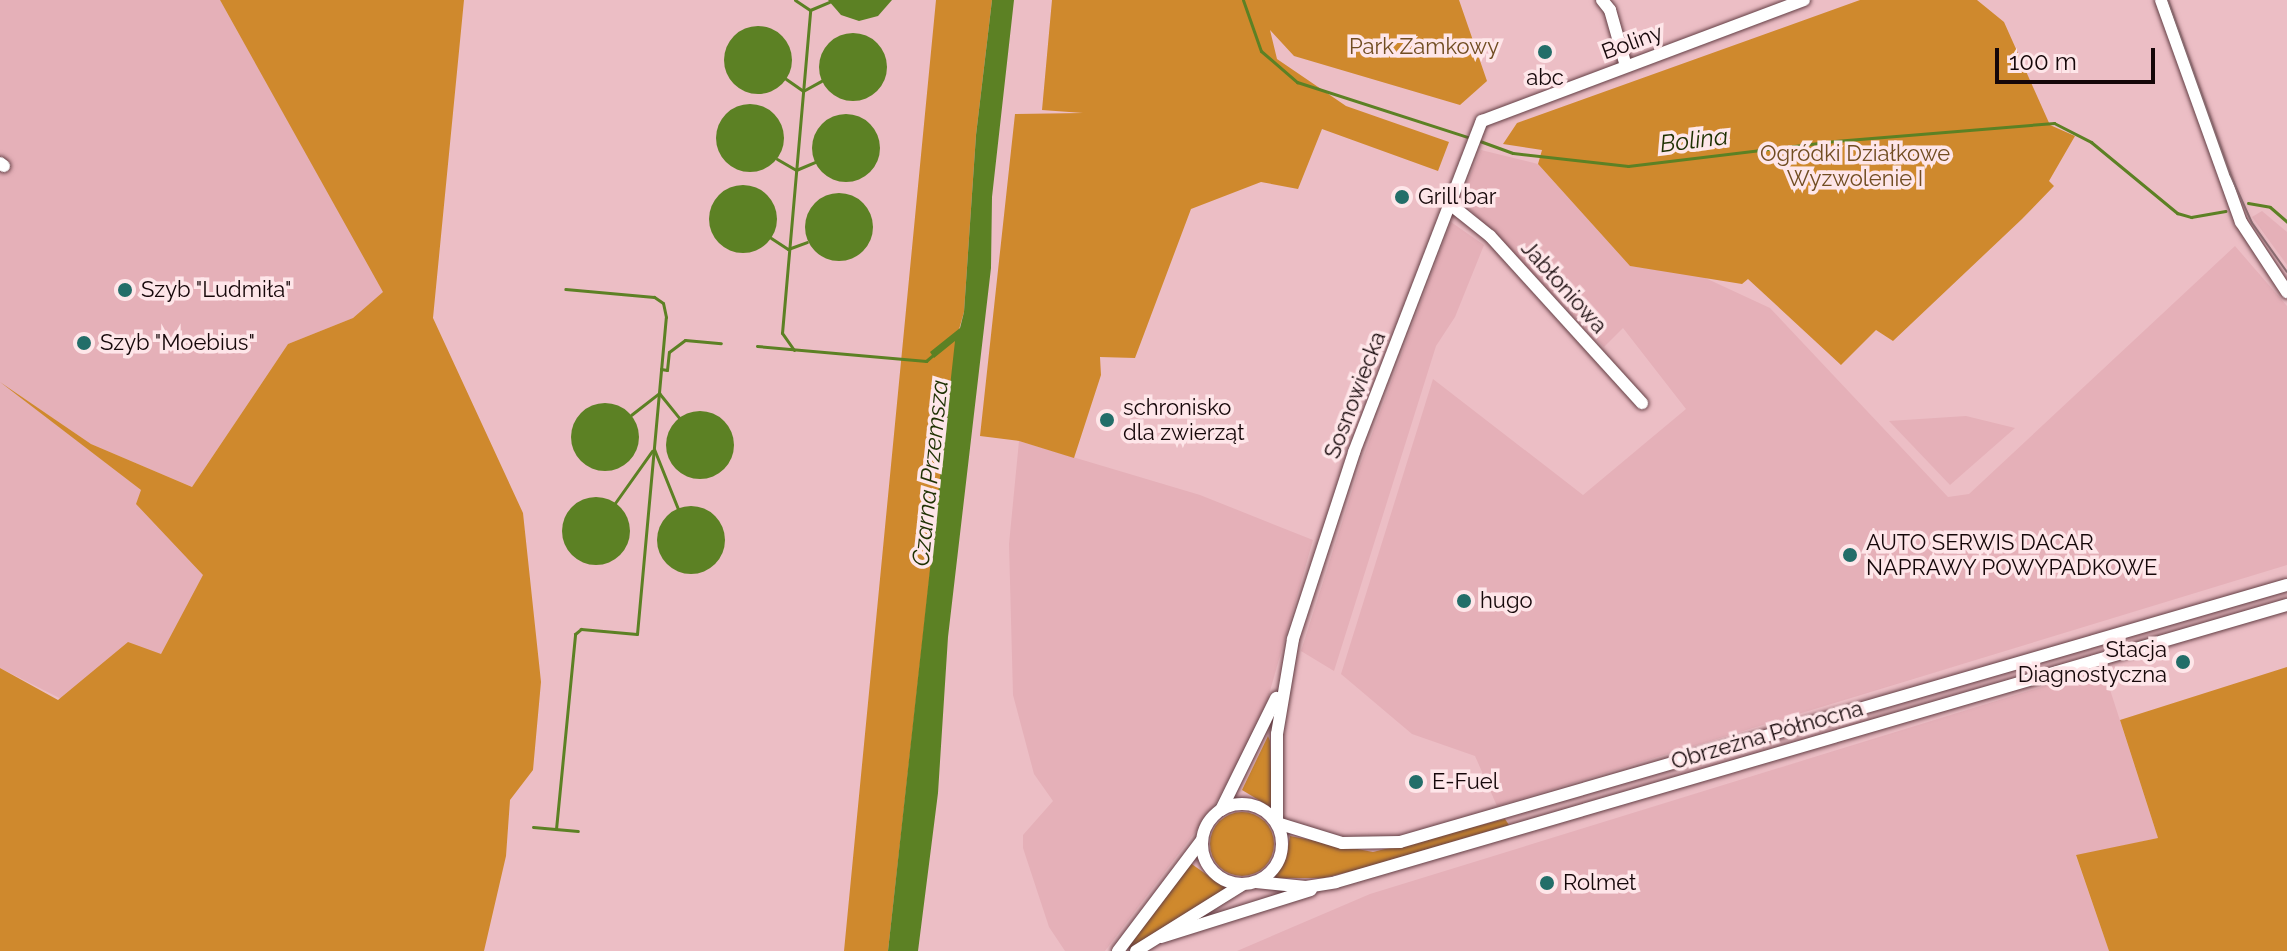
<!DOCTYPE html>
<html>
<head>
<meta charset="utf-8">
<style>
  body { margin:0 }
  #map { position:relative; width:2287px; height:951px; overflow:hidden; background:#ecbec5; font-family:Raleway,sans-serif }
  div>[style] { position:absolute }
  .built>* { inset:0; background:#e5b0b8 }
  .green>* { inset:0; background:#cf892d }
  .round { border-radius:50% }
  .water>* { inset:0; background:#5c8124 }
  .stream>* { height:3px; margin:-1.5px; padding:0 1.5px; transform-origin:1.5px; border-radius:1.5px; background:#5c8124 }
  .roads { filter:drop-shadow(0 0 2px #623d43) drop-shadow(0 0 2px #623d43) }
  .minor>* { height:12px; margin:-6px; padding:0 6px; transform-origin:6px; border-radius:6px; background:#fff }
  .minor>.ring { margin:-6px; padding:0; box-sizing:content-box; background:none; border:12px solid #fff; border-radius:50% }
  .tram>* { height:2px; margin:-1px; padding:0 1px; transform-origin:1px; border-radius:1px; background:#896a6f }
  .dots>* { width:22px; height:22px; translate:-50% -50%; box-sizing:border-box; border:4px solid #fee6e9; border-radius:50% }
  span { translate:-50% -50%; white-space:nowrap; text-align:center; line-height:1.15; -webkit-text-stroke:7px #fee6e9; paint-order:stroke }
  .street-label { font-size:22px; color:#150709 }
  .park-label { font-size:22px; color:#714d22 }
  .poi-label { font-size:22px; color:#150709 }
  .left { translate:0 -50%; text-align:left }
  .right { translate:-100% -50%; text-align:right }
  .water-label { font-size:24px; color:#1d3000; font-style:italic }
  .scale { position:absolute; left:1995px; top:48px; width:160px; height:36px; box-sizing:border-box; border:4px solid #150709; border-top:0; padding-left:10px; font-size:24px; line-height:28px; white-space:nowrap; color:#150709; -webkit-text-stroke:6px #fee6e9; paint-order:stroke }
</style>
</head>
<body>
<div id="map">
  <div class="built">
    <i style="clip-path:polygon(0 0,220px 0,384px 292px,353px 318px,288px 344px,192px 487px,91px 444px,10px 389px,141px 490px,274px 545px,192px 765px,0 668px)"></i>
    <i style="clip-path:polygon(1481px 150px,1538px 164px,1630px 266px,1701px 276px,1770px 308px,1948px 497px,1969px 494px,2235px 246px,2287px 306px,2287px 565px,1497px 806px,1475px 756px,1412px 734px,1341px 674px,1433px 379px,1583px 495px,1686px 409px,1623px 328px,1604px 347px,1460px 199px)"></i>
    <i style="clip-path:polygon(2262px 211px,2287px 232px,2287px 265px,2252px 217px)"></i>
    <i style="clip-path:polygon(1451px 222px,1484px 245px,1455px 317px,1436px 346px,1334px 671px,1301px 651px,1360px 466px)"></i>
    <i style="clip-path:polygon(1966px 416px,2015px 428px,1950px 485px,1889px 421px)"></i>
    <i style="clip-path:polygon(1019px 441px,1200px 495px,1313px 540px,1262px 719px,1211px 811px,1105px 951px,1065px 951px,1049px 927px,1023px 848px,1023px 835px,1053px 801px,1034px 774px,1013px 695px,1009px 544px)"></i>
    <i style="clip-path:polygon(2103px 668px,2158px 838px,2076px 856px,2109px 951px,1237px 951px,1370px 894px)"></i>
  </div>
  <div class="green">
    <i style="clip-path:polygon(220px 0,464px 0,433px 318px,523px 513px,541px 682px,533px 770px,510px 800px,506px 856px,484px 951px,0 951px,0 668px,58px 700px,128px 642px,161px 654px,203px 575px,136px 504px,141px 490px,0 382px,91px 444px,192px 487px,288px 344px,353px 318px,383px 292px)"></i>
    <i style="clip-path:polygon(936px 0,992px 0,976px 135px,964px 312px,956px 340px,888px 951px,844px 951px)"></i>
    <i style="clip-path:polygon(1052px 0,1459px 0,1487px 81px,1460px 105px,1294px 56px,1270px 30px,1277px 59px,1346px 106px,1449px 142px,1438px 171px,1322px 129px,1298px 189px,1261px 182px,1191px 209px,1135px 358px,1100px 357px,1101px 375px,1074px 458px,1019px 441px,980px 436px,1015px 114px,1083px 113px,1042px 110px)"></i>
    <i style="clip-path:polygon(1860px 0,1977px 0,2004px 22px,2050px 125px,2075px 136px,2049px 181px,2054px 186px,2022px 219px,1893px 341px,1876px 330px,1841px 365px,1748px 279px,1742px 284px,1630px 266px,1538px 164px,1542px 150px,1503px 144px,1517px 123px)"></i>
    <i style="clip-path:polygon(2287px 667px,2287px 951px,2109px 951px,2076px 855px,2158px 838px,2120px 720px)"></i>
    <i style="clip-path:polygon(1268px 736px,1270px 741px,1272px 808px,1242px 790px)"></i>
    <i class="round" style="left:1210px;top:812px;width:64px;height:64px"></i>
    <i style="clip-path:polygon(1505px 819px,1509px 825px,1364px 868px,1324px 878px,1274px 878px,1286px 859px,1290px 836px,1373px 852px)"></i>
    <i style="clip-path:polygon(1189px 862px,1228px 890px,1130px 949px,1128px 947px)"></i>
  </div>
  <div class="water">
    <i style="clip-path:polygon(828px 0,892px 0,878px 16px,859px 21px,841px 15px)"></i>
    <i style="clip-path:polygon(992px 0,1014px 0,992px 197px,991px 268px,948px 637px,938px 793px,918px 951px,888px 951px,955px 341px,934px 358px,930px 352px,960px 328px,964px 312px,976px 135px)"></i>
    <i class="round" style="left:724px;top:26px;width:68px;height:68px"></i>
    <i class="round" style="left:819px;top:33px;width:68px;height:68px"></i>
    <i class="round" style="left:716px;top:104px;width:68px;height:68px"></i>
    <i class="round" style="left:812px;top:114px;width:68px;height:68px"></i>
    <i class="round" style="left:709px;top:185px;width:68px;height:68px"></i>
    <i class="round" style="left:805px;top:193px;width:68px;height:68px"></i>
    <i class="round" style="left:571px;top:403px;width:68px;height:68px"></i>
    <i class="round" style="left:666px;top:411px;width:68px;height:68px"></i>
    <i class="round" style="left:562px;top:497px;width:68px;height:68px"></i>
    <i class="round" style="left:657px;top:506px;width:68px;height:68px"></i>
  </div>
  <div class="stream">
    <i style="left:795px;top:0;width:18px;rotate:34deg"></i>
    <i style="left:1243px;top:0;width:54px;rotate:70.6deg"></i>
    <i style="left:1261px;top:51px;width:48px;rotate:40.7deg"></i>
    <i style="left:1297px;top:82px;width:182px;rotate:17.9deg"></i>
    <i style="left:810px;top:10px;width:21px;rotate:-23deg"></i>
    <i style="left:786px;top:79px;width:21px;rotate:35deg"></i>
    <i style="left:803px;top:91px;width:21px;rotate:-29deg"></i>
    <i style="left:1477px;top:140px;width:38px;rotate:20deg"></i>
    <i style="left:1513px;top:153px;width:116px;rotate:6.4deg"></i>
    <i style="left:1628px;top:166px;width:209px;rotate:-6.9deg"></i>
    <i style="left:1835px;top:141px;width:220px;rotate:-4.7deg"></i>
    <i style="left:2054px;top:123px;width:42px;rotate:27.2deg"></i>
    <i style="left:2091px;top:142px;width:112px;rotate:39.5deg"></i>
    <i style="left:2177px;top:213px;width:15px;rotate:16deg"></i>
    <i style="left:2191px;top:217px;width:35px;rotate:-10deg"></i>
    <i style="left:777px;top:159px;width:22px;rotate:30deg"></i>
    <i style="left:796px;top:170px;width:21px;rotate:-23deg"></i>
    <i style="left:2248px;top:203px;width:22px;rotate:10deg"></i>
    <i style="left:2270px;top:207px;width:23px;rotate:41deg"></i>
    <i style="left:771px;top:238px;width:20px;rotate:33deg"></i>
    <i style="left:788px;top:249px;width:20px;rotate:-20deg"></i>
    <i style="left:757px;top:346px;width:170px;rotate:5.1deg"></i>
    <i style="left:926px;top:361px;width:11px;rotate:-41deg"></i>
    <i style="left:794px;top:350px;width:21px;rotate:-125deg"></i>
    <i style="left:782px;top:333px;width:324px;rotate:-85deg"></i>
    <i style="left:661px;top:369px;width:6px;rotate:9deg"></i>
    <i style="left:667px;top:370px;width:18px;rotate:-84deg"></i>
    <i style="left:669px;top:352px;width:20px;rotate:-37deg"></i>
    <i style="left:685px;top:340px;width:36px;rotate:5deg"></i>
    <i style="left:631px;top:415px;width:36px;rotate:-38deg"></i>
    <i style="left:659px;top:393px;width:32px;rotate:51deg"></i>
    <i style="left:654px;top:449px;width:65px;rotate:68.2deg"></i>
    <i style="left:615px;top:503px;width:64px;rotate:-54.6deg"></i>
    <i style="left:533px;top:827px;width:45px;rotate:5.1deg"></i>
    <i style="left:556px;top:829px;width:196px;rotate:-84.4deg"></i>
    <i style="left:575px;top:634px;width:8px;rotate:-40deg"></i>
    <i style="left:581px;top:629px;width:56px;rotate:5.1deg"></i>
    <i style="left:637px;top:634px;width:318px;rotate:-84.8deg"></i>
    <i style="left:666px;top:317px;width:14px;rotate:-102deg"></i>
    <i style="left:663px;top:303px;width:11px;rotate:-146deg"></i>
    <i style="left:654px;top:297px;width:89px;rotate:-174.9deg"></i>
  </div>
  <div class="roads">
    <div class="minor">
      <i style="left:1602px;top:0;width:13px;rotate:51deg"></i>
      <i style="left:1610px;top:10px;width:58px;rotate:74.1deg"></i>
      <i style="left:2161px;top:0;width:236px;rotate:70.2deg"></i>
      <i style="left:2241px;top:222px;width:84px;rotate:56.7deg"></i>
      <i style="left:0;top:163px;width:5px;rotate:37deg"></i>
      <i style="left:1450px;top:204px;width:51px;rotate:38.7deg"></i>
      <i style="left:1490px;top:236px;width:226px;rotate:47.7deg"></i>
      <i class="ring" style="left:1202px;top:804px;width:68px;height:68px"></i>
      <i style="left:1221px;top:810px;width:125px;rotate:-63.8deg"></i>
      <i style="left:1277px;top:823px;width:89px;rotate:-90deg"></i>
      <i style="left:1277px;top:734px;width:96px;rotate:-80.4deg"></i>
      <i style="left:1293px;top:639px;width:197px;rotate:-71.9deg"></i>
      <i style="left:1354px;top:452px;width:355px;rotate:-68.9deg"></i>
      <i style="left:1482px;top:121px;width:344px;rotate:-20.6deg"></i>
      <i style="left:1277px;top:823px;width:68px;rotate:17.1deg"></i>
      <i style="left:1342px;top:843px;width:58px;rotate:-1deg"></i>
      <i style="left:1400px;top:842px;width:923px;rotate:-16.16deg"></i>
      <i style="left:1256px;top:882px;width:50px;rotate:5.7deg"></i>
      <i style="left:1306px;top:887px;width:30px;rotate:-9deg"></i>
      <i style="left:1336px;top:882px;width:991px;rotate:-16.24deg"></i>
      <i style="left:1161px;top:937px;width:157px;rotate:-17.4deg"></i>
      <i style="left:1118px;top:951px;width:139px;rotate:-52.9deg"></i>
      <i style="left:1136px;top:951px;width:125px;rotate:-31.9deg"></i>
    </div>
  </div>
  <div class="tram">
    <i style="left:2168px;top:0;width:185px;rotate:70.4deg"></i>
    <i style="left:2230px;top:174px;width:54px;rotate:65.8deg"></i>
    <i style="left:2252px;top:223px;width:60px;rotate:54.5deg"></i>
  </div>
  <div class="dots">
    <i style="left:1545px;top:52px;background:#236e69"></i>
    <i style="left:1402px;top:197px;background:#236e69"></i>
    <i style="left:125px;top:290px;background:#236e69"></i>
    <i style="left:84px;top:343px;background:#236e69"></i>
    <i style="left:1107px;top:420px;background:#236e69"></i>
    <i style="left:1850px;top:555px;background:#236e69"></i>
    <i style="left:1464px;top:601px;background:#236e69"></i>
    <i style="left:2183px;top:662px;background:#236e69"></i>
    <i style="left:1416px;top:782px;background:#236e69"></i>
    <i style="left:1547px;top:883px;background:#236e69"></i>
  </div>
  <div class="street-label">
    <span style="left:1632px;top:42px;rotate:-20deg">Boliny</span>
    <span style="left:1564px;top:287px;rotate:48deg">Jabłoniowa</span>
    <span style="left:1355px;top:395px;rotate:-69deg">Sosnowiecka</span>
    <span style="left:1767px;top:735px;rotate:-16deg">Obrzeżna Północna</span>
  </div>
  <div class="park-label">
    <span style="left:1424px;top:47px">Park Zamkowy</span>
    <span style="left:1855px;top:166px">Ogródki Działkowe<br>Wyzwolenie I</span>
  </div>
  <div class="poi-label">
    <span style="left:1545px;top:78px">abc</span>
    <span class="left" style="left:1418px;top:197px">Grill bar</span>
    <span class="left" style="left:141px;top:290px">Szyb "Ludmiła"</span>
    <span class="left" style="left:100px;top:343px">Szyb "Moebius"</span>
    <span class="left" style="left:1123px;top:420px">schronisko<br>dla zwierząt</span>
    <span class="left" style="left:1866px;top:555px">AUTO SERWIS DACAR<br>NAPRAWY POWYPADKOWE</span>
    <span class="left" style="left:1480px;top:601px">hugo</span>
    <span class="right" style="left:2167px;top:662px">Stacja<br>Diagnostyczna</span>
    <span class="left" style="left:1432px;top:782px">E-Fuel</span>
    <span class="left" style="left:1563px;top:883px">Rolmet</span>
  </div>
  <div class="water-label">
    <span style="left:1694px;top:140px;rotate:-7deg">Bolina</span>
    <span style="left:930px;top:473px;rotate:-84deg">Czarna Przemsza</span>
  </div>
  <div class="scale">100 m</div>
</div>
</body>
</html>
